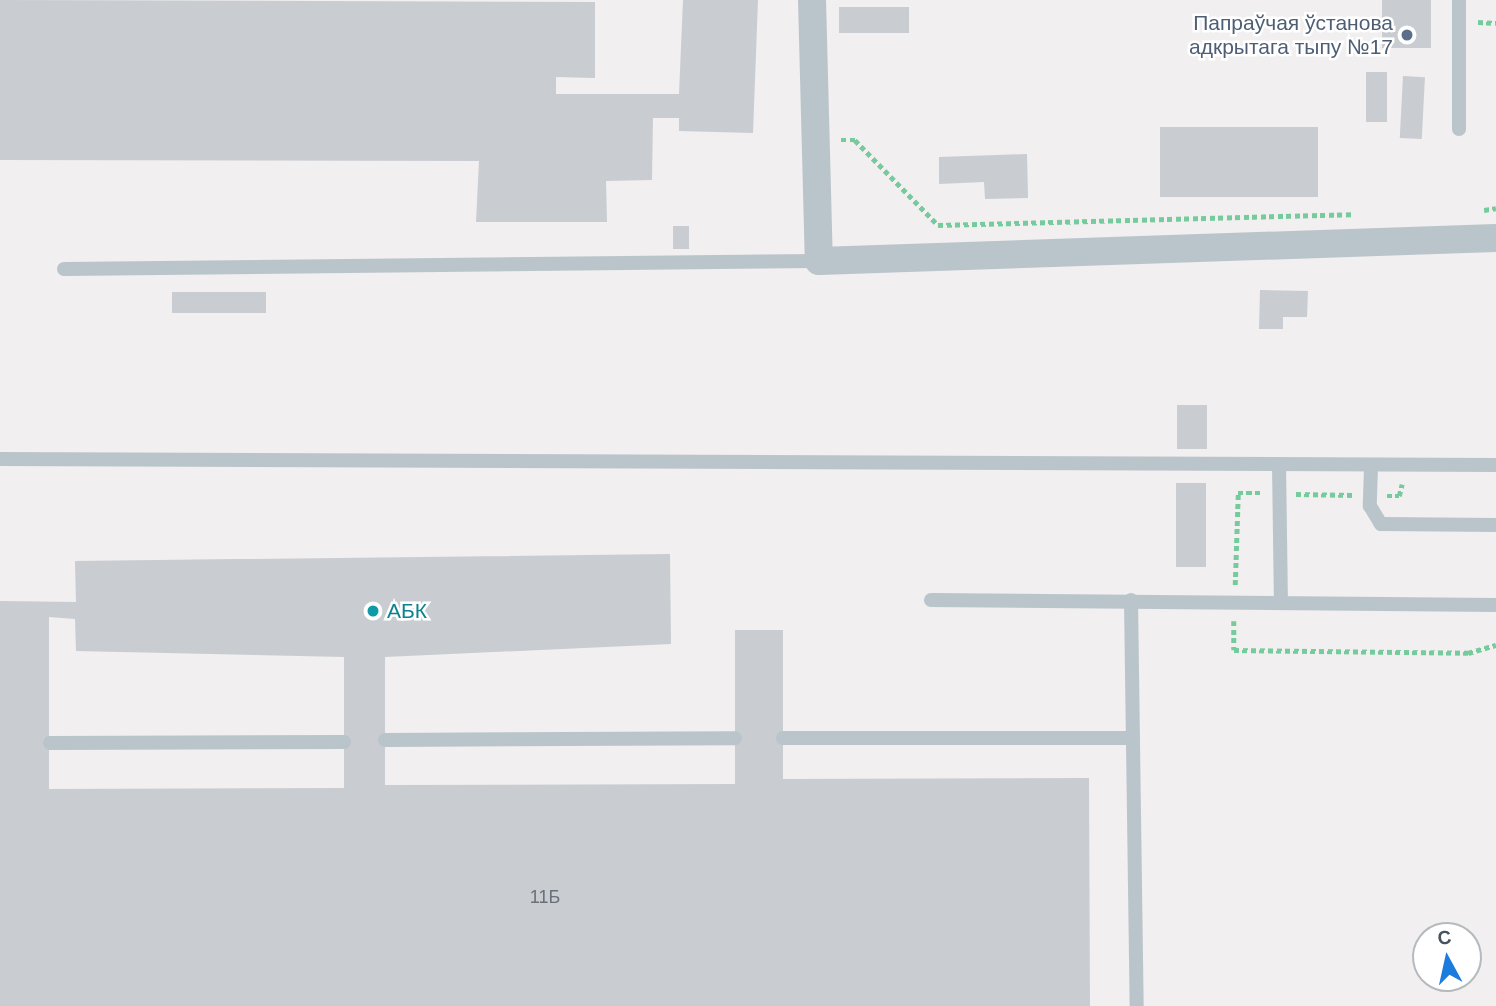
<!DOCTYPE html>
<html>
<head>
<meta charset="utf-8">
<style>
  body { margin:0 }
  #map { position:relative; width:1496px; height:1006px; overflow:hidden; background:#f1efef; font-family:Helvetica,sans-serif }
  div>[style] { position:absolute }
  .building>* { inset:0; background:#c9ccd1; transform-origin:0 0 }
  .path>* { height:4.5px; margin-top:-2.25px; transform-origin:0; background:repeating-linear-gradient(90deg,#76cb9d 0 5px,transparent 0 8.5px) }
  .service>* { height:14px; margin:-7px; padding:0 7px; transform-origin:7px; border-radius:7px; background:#bac4cb }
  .minor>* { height:28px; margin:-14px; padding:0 14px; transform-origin:14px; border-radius:14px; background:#bac4cb }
  .dots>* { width:19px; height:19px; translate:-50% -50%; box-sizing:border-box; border:4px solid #fff; border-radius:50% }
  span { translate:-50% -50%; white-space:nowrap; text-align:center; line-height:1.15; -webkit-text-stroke:5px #fff; paint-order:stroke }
  .number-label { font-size:18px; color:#687179 }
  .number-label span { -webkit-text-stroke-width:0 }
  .service-label { font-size:21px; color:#4e5e75 }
  .right { translate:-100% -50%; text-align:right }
  .culture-label { font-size:21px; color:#0d838f }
  .left { translate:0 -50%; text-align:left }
  .north { position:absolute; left:1412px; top:922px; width:70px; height:70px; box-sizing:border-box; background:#fff; border:2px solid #b5babe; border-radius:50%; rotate:352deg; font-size:19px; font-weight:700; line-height:28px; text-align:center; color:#47535c }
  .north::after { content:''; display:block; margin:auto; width:24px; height:32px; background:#1c7cdd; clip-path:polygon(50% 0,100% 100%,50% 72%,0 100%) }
</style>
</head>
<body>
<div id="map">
  <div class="building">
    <i style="clip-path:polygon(0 0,595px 2px,595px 78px,556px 77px,556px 94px,679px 94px,683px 0,758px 0,753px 133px,679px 131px,679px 118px,653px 118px,652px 180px,606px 181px,607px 222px,476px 222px,479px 161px,0 160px)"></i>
    <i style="left:1382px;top:0;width:49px;height:48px"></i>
    <i style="left:909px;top:7px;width:26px;height:70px;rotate:90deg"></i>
    <i style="left:1366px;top:72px;width:21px;height:50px"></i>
    <i style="left:1403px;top:76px;width:22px;height:62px;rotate:3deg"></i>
    <i style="left:1318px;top:127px;width:70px;height:158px;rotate:90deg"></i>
    <i style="clip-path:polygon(1027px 154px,1028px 198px,985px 199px,984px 182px,939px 184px,939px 157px)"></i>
    <i style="left:673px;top:226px;width:16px;height:23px"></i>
    <i style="clip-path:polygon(1260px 290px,1308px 291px,1307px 317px,1283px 317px,1283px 329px,1259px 329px)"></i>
    <i style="left:266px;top:292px;width:21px;height:94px;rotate:90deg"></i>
    <i style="left:1177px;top:405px;width:30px;height:44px"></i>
    <i style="left:1176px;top:483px;width:30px;height:84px"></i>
    <i style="clip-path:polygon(evenodd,670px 554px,671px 644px,385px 657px,385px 785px,735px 784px,735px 630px,783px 630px,783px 779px,1089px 778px,1090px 1006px,0 1006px,0 601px,76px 602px,75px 561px,670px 554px,49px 617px,75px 619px,76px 651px,344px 657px,344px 788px,49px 789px,49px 617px)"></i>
  </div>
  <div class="path">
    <i style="left:1478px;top:22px;width:18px;rotate:3deg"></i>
    <i style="left:841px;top:140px;width:14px"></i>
    <i style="left:855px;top:140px;width:119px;rotate:45.7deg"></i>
    <i style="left:938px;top:225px;width:415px;rotate:-1.5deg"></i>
    <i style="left:1484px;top:210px;width:12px;rotate:-9deg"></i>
    <i style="left:1296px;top:494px;width:58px;rotate:1deg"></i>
    <i style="left:1387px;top:496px;width:12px"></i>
    <i style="left:1399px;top:496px;width:12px;rotate:-76deg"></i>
    <i style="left:1235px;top:585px;width:92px;rotate:-88.1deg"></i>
    <i style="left:1238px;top:493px;width:25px"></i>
    <i style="left:1234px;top:621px;width:29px;rotate:90deg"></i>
    <i style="left:1234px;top:650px;width:234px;rotate:0.7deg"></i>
    <i style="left:1468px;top:653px;width:29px;rotate:-16deg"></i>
  </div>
  <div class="service">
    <i style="left:1459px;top:0;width:129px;rotate:90deg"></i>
    <i style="left:64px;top:269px;width:755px;rotate:-0.61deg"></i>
    <i style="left:0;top:459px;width:1496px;rotate:0.23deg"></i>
    <i style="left:1279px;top:464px;width:138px;rotate:89.2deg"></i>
    <i style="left:1371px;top:468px;width:38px;rotate:92deg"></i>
    <i style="left:1370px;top:506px;width:21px;rotate:59deg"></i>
    <i style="left:1381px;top:524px;width:115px;rotate:0.5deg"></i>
    <i style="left:931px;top:600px;width:565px;rotate:0.51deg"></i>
    <i style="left:1131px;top:600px;width:406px;rotate:89.2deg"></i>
    <i style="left:783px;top:738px;width:349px"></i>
    <i style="left:385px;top:740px;width:350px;rotate:-0.3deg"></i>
    <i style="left:50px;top:743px;width:294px;rotate:-0.2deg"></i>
  </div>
  <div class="minor">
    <i style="left:812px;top:0;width:261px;rotate:88.5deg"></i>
    <i style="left:819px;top:261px;width:677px;rotate:-1.95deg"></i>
  </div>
  <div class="dots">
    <i style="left:1407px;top:35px;background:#5c6f8a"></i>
    <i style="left:373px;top:611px;background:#0f9aa8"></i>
  </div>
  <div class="number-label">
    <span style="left:545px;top:897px">11Б</span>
  </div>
  <div class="service-label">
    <span class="right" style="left:1393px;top:35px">Папраўчая ўстанова<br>адкрытага тыпу №17</span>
  </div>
  <div class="culture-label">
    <span class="left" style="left:387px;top:611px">АБК</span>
  </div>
  <div class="north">С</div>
</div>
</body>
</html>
